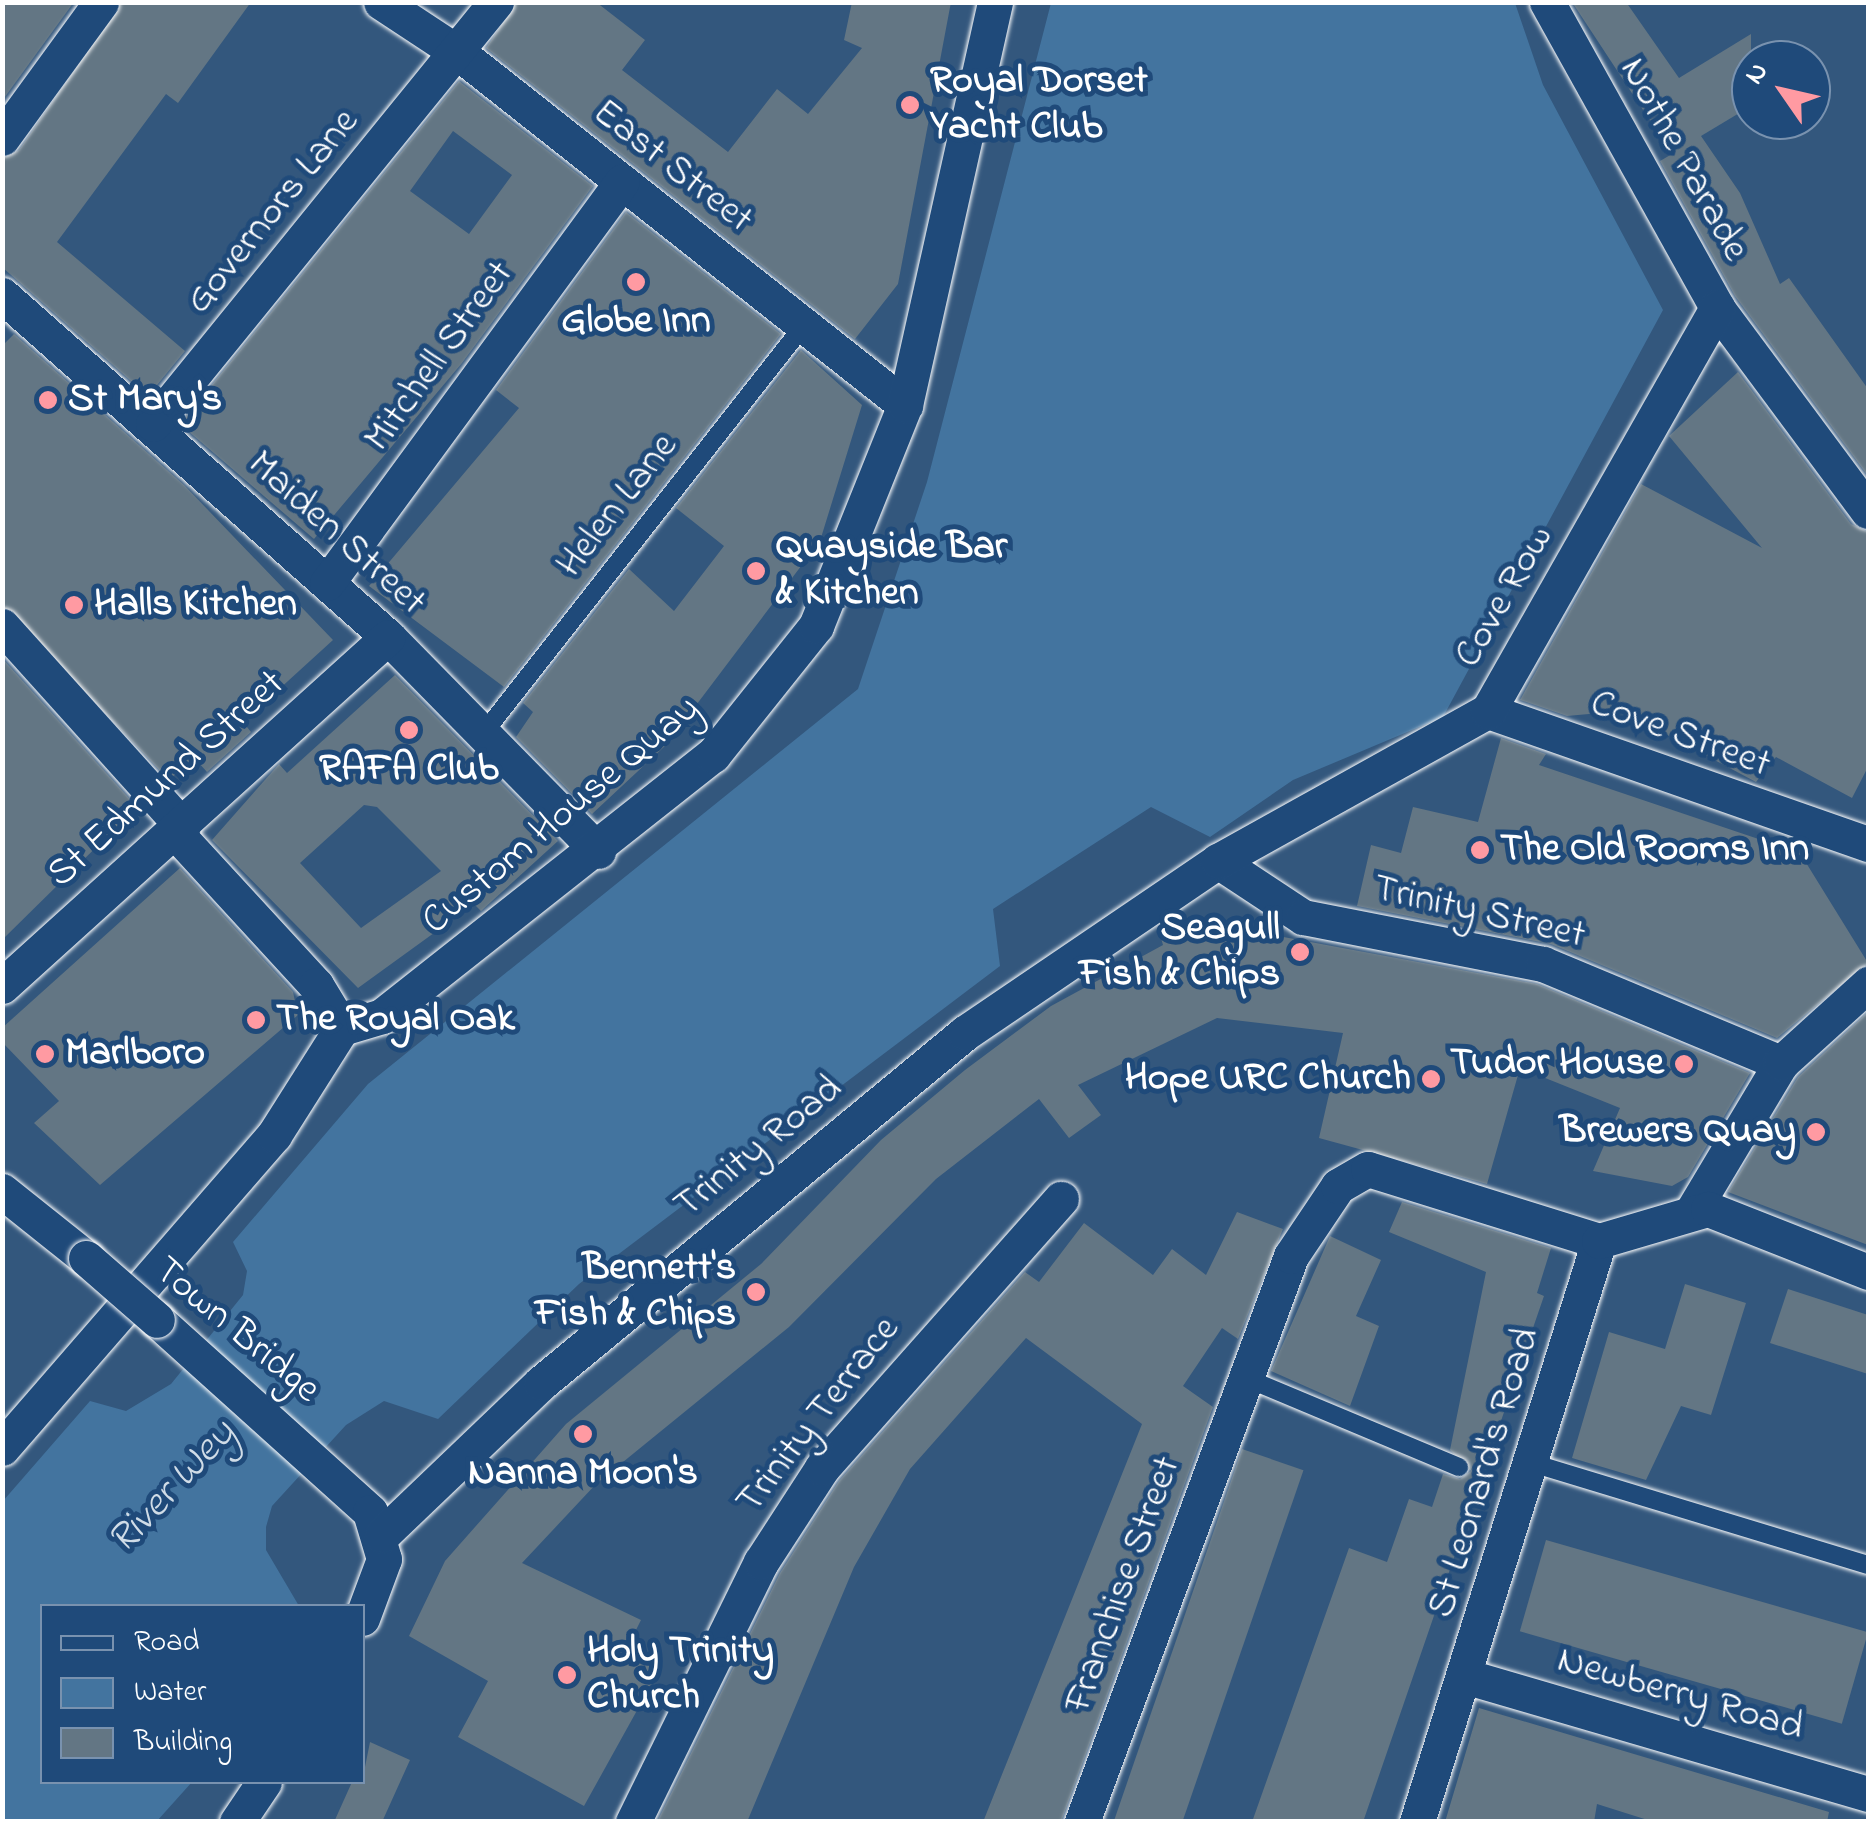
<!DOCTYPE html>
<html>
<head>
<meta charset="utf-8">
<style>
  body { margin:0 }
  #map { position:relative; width:1871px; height:1824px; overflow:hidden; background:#33577d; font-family:"Indie Flower",sans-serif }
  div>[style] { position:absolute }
  .water>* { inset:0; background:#43749f }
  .building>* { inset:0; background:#637684; transform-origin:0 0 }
  .roads { filter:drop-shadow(0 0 2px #fff) drop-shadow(0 0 2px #fff) }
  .lane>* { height:18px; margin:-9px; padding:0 9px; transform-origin:9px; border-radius:9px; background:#1f4a7a }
  .street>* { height:35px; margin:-17.5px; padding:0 17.5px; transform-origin:17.5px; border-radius:17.5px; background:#1f4a7a }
  .bridges { filter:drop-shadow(0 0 2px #fff) drop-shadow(0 0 2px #fff) }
  .street-bridge>* { height:35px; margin:-17.5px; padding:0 17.5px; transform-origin:17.5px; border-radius:17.5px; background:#1f4a7a }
  .dots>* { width:28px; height:28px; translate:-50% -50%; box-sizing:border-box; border:5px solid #1f4a7a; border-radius:50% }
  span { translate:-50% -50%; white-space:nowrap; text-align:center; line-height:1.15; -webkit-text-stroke:10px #1f4a7a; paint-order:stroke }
  .poi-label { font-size:40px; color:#fff; font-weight:700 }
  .left { translate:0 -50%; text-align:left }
  .right { translate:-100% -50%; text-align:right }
  .street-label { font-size:40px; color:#fff }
  .water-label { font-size:42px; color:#d0dce7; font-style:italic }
  .frame { position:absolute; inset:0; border:5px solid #fff; pointer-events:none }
  .legend { position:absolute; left:40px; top:1604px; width:325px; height:180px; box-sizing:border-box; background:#1f4a7a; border:2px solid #7992af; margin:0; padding:12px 18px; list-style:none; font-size:30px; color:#fff }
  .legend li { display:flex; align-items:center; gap:20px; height:50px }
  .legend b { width:50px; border:2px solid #7992af }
  .north { position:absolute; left:1731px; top:40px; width:100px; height:100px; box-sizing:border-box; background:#1f4a7a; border:2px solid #7992af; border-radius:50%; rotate:304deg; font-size:28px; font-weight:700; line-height:40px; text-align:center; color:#fff }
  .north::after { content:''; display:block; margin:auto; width:35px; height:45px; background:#ff9aa2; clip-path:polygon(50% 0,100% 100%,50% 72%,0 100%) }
</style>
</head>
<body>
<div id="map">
  <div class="water">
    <i style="clip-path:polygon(1051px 3px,1515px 3px,1543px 85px,1663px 310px,1443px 717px,1293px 780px,1210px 837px,1151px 807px,993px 909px,1000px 966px,579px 1284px,438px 1419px,384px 1401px,346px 1425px,272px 1506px,266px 1527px,266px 1550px,299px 1606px,42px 1606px,42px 1782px,192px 1782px,157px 1821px,3px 1822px,3px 1501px,90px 1401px,126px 1411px,171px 1384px,243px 1295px,247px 1271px,233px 1242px,368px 1084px,858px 689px,927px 482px)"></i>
  </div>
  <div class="building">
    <i style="clip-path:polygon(2px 2px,74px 2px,2px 101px)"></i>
    <i style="clip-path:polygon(122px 2px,251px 2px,178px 103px,166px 94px,57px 242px,185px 351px,148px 396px,2px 267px,2px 159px,19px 150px)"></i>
    <i style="clip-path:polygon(517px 2px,596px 2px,645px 40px,622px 70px,728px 152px,777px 89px,808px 114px,862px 48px,844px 40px,852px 2px,951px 2px,898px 284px,855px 339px,486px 48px)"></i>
    <i style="clip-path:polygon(1572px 2px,1626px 2px,1679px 78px,1751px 34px,1751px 106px,1701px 136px,1740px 193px,1780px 284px,1789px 278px,1868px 389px,1868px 476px,1735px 296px,1660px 161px,1672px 154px)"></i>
    <i style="clip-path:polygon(evenodd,459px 81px,593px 186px,462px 363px,314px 539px,180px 424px,459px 81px,453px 131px,512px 175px,469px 234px,410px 191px,453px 131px)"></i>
    <i style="clip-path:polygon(626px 212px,781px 334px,504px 687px,369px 586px,519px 408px,496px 390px)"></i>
    <i style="clip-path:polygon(14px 334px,184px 485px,333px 640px,243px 722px,251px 732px,207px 772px,198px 762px,168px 779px,2px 605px,2px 346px)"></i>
    <i style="clip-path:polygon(801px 350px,862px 405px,820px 541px,666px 745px,592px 814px,516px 737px,533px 712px,523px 703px,629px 569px,674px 611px,724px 546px,676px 508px)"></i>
    <i style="clip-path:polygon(1738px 372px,1851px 524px,1868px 532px,1868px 767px,1852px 798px,1776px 757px,1756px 782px,1622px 711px,1567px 716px,1520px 700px,1641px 484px,1762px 548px,1669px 436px)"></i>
    <i style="clip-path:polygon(2px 658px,137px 807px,2px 940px)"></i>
    <i style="clip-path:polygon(evenodd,395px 675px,558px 841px,481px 911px,474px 904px,358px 988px,212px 840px,279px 764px,287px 773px,395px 675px,364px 805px,377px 807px,441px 871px,361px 928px,300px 863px,364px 805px)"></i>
    <i style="clip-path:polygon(1501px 738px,1546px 754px,1539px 765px,1800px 853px,1868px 963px,1777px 1038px,1551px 944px,1357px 906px,1371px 845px,1401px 853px,1413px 807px,1478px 822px)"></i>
    <i style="clip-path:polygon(180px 868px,293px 992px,298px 1015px,100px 1185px,34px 1123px,59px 1101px,2px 1042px,2px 1028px)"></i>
    <i style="clip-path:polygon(1214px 924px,1537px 984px,1750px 1073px,1688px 1177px,1672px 1186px,1593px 1171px,1620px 1108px,1520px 1068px,1487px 1184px,1319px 1138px,1343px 1033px,1217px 1018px,1078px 1085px,1101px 1115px,1069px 1138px,1039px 1099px,936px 1179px,789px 1327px,596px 1484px,522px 1563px,641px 1620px,626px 1650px,660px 1669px,584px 1806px,458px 1737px,488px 1681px,409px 1636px,445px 1561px,566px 1424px,761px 1264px,881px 1140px,965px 1070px,1051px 1006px,1163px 945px,1161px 938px)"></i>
    <i style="clip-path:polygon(1868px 1012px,1868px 1245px,1728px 1192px,1798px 1077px)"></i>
    <i style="clip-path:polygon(1402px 1202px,1551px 1248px,1537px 1293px,1544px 1296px,1363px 1822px,1252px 1822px,1349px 1548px,1387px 1562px,1409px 1499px,1432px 1507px,1443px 1474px,1460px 1479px,1471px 1471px,1450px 1450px,1486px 1272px,1389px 1232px)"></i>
    <i style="clip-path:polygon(1237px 1212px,1283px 1229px,1238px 1339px,1222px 1328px,1183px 1386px,1213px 1407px,1061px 1822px,983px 1822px,1142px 1424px,1026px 1338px,910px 1469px,854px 1567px,747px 1822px,657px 1822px,780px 1573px,839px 1481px,1025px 1272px,1039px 1282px,1084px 1223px,1153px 1275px,1172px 1249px,1206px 1275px)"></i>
    <i style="clip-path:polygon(1330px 1236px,1381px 1260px,1356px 1316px,1379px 1326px,1350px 1406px,1271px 1371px)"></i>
    <i style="clip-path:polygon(1685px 1284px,1746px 1303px,1711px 1415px,1681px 1406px,1646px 1480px,1572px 1458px,1609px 1332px,1665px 1349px)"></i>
    <i style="clip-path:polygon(1788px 1289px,1868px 1315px,1868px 1374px,1770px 1343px)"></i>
    <i style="left:1242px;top:1449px;width:65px;height:397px;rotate:19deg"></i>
    <i style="left:1546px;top:1540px;width:335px;height:95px;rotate:16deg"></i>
    <i style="clip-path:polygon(1479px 1708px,1829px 1812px,1827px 1822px,1654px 1822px,1597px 1804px,1594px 1822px,1445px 1822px)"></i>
    <i style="clip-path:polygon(370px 1742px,410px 1760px,382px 1822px,334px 1822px,352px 1782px,362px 1782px)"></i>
  </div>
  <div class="roads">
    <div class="lane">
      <i style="left:486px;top:730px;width:515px;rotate:-51.86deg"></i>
      <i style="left:1246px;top:1378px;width:231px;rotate:22.7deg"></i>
      <i style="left:1532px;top:1463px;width:351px;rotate:16.9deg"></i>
    </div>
    <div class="street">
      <i style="left:381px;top:2px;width:95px;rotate:33.4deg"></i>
      <i style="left:460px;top:54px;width:567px;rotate:38.27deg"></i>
      <i style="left:1547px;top:2px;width:350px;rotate:60.9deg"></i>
      <i style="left:1717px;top:308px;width:253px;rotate:53.4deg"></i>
      <i style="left:2px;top:138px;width:168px;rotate:-53.9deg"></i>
      <i style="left:2px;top:295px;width:516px;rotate:41.54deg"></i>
      <i style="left:388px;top:637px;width:300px;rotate:45.5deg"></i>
      <i style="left:153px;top:424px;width:544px;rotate:-50.9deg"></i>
      <i style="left:327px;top:583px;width:498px;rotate:-53.7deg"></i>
      <i style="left:2px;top:626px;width:270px;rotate:48deg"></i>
      <i style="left:1488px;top:711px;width:403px;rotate:19.3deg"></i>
      <i style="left:176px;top:833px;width:207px;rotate:47.4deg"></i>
      <i style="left:316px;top:985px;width:50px;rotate:58.8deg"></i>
      <i style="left:1218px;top:861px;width:102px;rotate:33.4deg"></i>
      <i style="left:1303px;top:917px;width:245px;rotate:11.1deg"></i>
      <i style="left:1543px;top:964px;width:258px;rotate:22.6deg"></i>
      <i style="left:2px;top:986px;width:520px;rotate:-42.12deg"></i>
      <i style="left:342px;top:1028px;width:42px;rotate:-16.7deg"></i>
      <i style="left:382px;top:1016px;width:422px;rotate:-38.3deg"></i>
      <i style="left:713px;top:755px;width:165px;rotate:-51.4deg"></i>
      <i style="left:816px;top:626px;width:238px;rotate:-68.1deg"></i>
      <i style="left:905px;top:405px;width:413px;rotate:-77.4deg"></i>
      <i style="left:2px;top:1191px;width:107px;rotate:38.6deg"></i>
      <i style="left:1693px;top:1210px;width:171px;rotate:-59.1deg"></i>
      <i style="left:1781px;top:1063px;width:118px;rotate:-42.2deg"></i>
      <i style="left:157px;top:1320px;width:287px;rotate:42deg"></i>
      <i style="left:370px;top:1512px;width:49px;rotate:73.4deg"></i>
      <i style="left:384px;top:1559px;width:63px;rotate:110.4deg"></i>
      <i style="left:2px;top:1448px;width:415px;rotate:-49deg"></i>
      <i style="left:274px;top:1135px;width:127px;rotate:-57.6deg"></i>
      <i style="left:382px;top:1535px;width:220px;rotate:-43.7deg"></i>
      <i style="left:541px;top:1383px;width:550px;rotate:-39.54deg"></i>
      <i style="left:965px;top:1033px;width:306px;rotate:-34.2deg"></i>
      <i style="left:1218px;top:861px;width:309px;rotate:-29.1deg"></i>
      <i style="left:1488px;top:711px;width:464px;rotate:-60.4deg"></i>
      <i style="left:1468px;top:1677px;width:417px;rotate:16.3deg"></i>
      <i style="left:237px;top:1822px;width:48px;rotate:-56deg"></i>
      <i style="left:633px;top:1822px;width:290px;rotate:-63.8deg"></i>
      <i style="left:761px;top:1562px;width:112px;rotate:-57deg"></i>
      <i style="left:822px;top:1468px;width:360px;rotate:-48.4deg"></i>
      <i style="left:1082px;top:1822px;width:603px;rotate:-69.73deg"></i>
      <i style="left:1291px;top:1256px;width:84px;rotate:-56.1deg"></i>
      <i style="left:1338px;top:1186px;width:34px;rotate:-30deg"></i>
      <i style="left:1368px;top:1169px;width:242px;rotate:17.3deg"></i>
      <i style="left:1417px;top:1822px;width:609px;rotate:-72.61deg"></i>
      <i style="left:1599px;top:1241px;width:114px;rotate:-16.4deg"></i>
      <i style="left:1708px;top:1209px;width:172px;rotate:21.5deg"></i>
    </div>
  </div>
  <div class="bridges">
    <div class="street-bridge">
      <i style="left:86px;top:1258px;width:94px;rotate:41.1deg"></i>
    </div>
  </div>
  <div class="dots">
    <i style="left:910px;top:105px;background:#ff9aa2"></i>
    <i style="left:636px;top:282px;background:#ff9aa2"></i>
    <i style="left:48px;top:400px;background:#ff9aa2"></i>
    <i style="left:756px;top:571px;background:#ff9aa2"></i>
    <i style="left:74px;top:605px;background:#ff9aa2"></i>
    <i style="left:409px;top:730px;background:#ff9aa2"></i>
    <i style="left:1480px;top:850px;background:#ff9aa2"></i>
    <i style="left:1300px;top:952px;background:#ff9aa2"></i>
    <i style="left:256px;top:1020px;background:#ff9aa2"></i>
    <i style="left:45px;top:1054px;background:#ff9aa2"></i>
    <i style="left:1684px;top:1064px;background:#ff9aa2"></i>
    <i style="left:1431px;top:1079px;background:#ff9aa2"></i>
    <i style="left:1816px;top:1132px;background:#ff9aa2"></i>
    <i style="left:756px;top:1292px;background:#ff9aa2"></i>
    <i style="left:583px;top:1434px;background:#ff9aa2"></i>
    <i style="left:567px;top:1675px;background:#ff9aa2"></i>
  </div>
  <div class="poi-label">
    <span class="left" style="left:930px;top:105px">Royal Dorset<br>Yacht Club</span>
    <span style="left:636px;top:322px">Globe Inn</span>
    <span class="left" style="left:68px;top:400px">St Mary's</span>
    <span class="left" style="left:776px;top:571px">Quayside Bar<br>&amp; Kitchen</span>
    <span class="left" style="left:94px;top:605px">Halls Kitchen</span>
    <span style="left:409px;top:770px">RAFA Club</span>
    <span class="left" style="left:1500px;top:850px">The Old Rooms Inn</span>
    <span class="right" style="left:1280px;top:952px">Seagull<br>Fish &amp; Chips</span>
    <span class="left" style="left:276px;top:1020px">The Royal Oak</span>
    <span class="left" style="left:65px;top:1054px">Marlboro</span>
    <span class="right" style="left:1664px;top:1064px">Tudor House</span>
    <span class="right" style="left:1411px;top:1079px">Hope URC Church</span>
    <span class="right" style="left:1796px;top:1132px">Brewers Quay</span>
    <span class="right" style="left:736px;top:1292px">Bennett's<br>Fish &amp; Chips</span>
    <span style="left:583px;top:1474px">Nanna Moon's</span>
    <span class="left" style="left:587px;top:1675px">Holy Trinity<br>Church</span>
  </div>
  <div class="street-label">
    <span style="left:1683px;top:160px;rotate:61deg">Nothe Parade</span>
    <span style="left:672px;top:167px;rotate:38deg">East Street</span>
    <span style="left:273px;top:212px;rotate:-51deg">Governors Lane</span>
    <span style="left:440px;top:357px;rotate:-54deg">Mitchell Street</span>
    <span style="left:618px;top:506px;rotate:-52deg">Helen Lane</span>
    <span style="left:336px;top:534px;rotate:42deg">Maiden Street</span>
    <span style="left:1505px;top:597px;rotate:-60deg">Cove Row</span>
    <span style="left:1680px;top:735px;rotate:20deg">Cove Street</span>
    <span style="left:167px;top:780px;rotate:-42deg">St Edmund Street</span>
    <span style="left:562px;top:816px;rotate:-40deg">Custom House Quay</span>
    <span style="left:1479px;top:913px;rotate:13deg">Trinity Street</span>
    <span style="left:759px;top:1148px;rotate:-39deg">Trinity Road</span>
    <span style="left:236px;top:1331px;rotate:40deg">Town Bridge</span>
    <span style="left:819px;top:1416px;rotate:-52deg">Trinity Terrace</span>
    <span style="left:1485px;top:1473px;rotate:-73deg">St Leonard's Road</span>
    <span style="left:1124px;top:1585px;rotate:-70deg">Franchise Street</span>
    <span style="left:1680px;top:1695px;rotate:16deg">Newberry Road</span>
  </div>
  <div class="water-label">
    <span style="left:173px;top:1488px;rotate:-47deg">River Wey</span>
  </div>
  <div class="frame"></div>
  <ul class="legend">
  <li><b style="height:12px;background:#1f4a7a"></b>Road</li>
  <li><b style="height:28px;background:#43749f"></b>Water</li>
  <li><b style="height:28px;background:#637684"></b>Building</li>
  </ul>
  <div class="north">N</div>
</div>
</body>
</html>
